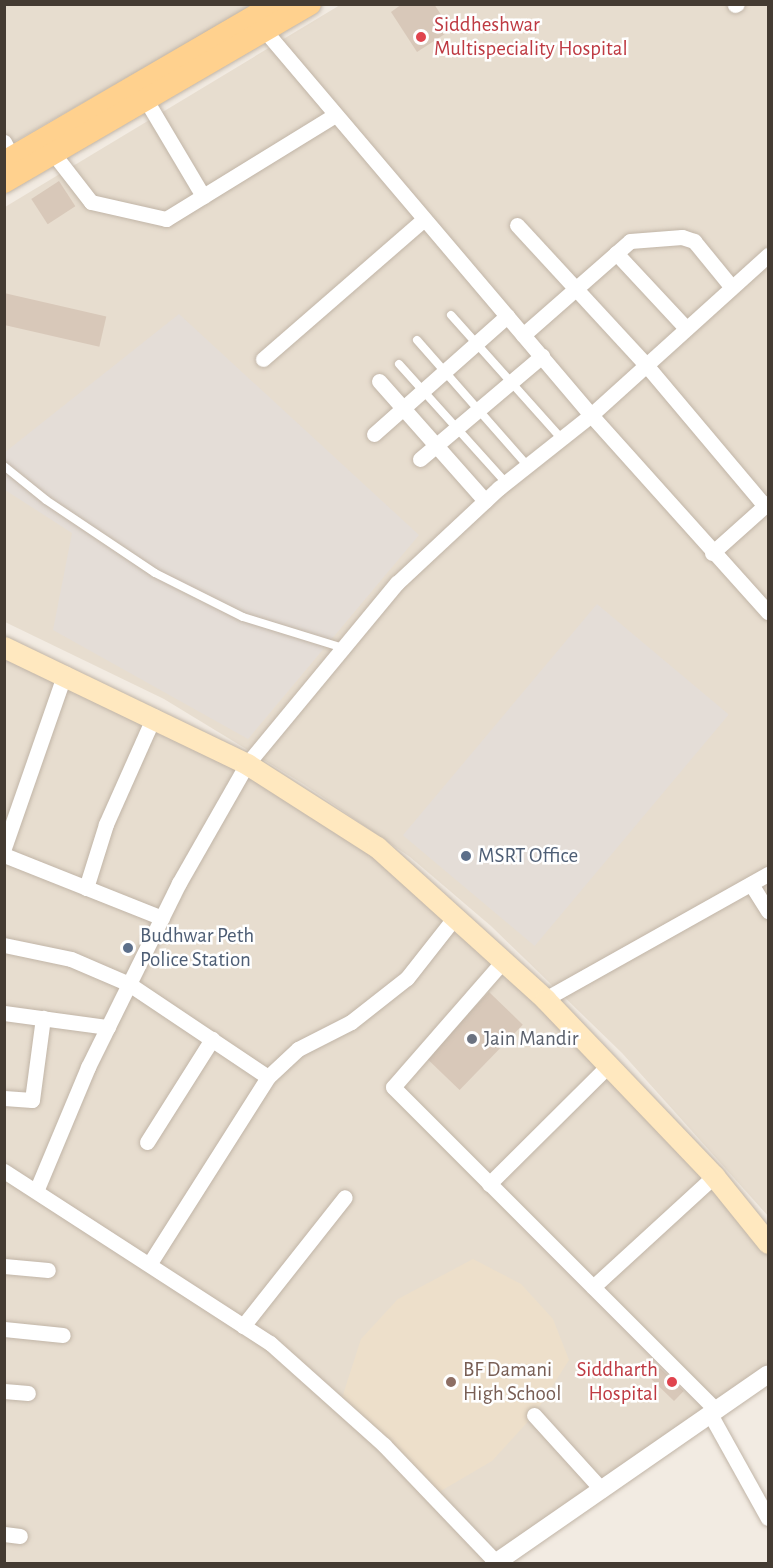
<!DOCTYPE html>
<html>
<head>
<meta charset="utf-8">
<style>
  body { margin:0 }
  #map { position:relative; width:773px; height:1568px; overflow:hidden; background:#f2ebe2; font-family:"Alegreya Sans",sans-serif }
  div>[style] { position:absolute }
  .residential>* { inset:0; background:#e7ddcf }
  .industrial>* { inset:0; background:#e4ddd7; transform-origin:0 0 }
  .education>* { inset:0; background:#eddfca }
  .building>* { inset:0; background:#d8c8b9; transform-origin:0 0 }
  .roads { filter:drop-shadow(0 0 2px #c1b5a7) drop-shadow(0 0 2px #c1b5a7) }
  .service>* { height:8px; margin:-4px; padding:0 4px; transform-origin:4px; border-radius:4px; background:#fff }
  .minor>* { height:15px; margin:-7.5px; padding:0 7.5px; transform-origin:7.5px; border-radius:7.5px; background:#fff }
  .tertiary>* { height:18px; margin:-9px; padding:0 9px; transform-origin:9px; border-radius:9px; background:#fff }
  .secondary>* { height:21px; margin:-10.5px; padding:0 10.5px; transform-origin:10.5px; border-radius:10.5px; background:#ffe8bf }
  .primary>* { height:22px; margin:-11px; padding:0 11px; transform-origin:11px; border-radius:11px; background:#ffd18e }
  .dots>* { width:16px; height:16px; translate:-50% -50%; box-sizing:border-box; border:3px solid #fff; border-radius:50% }
  span { translate:-50% -50%; white-space:nowrap; text-align:center; line-height:1.15; -webkit-text-stroke:5px #fff; paint-order:stroke }
  .health-label { font-size:21px; color:#be3a42 }
  .left { translate:0 -50%; text-align:left }
  .right { translate:-100% -50%; text-align:right }
  .service-label { font-size:21px; color:#4e5e75 }
  .worship-label { font-size:21px; color:#5b616d }
  .education-label { font-size:21px; color:#785e54 }
  .frame { position:absolute; inset:0; border:6px solid #443b32; pointer-events:none }
</style>
</head>
<body>
<div id="map">
  <div class="residential">
    <i style="clip-path:polygon(5px 5px,254px 5px,5px 147px)"></i>
    <i style="clip-path:polygon(340px 5px,768px 5px,768px 1216px,622px 1053px,491px 926px,410px 857px,305px 785px,164px 699px,5px 622px,5px 207px)"></i>
    <i style="clip-path:polygon(4px 647px,65px 673px,377px 847px,714px 1176px,768px 1253px,768px 1374px,503px 1563px,5px 1563px)"></i>
  </div>
  <div class="industrial">
    <i style="clip-path:polygon(179px 314px,419px 535px,248px 739px,53px 630px,72px 533px,5px 490px,4px 453px)"></i>
    <i style="left:597px;top:604px;width:172px;height:302px;rotate:40deg"></i>
  </div>
  <div class="education">
    <i style="clip-path:polygon(473px 1259px,521px 1284px,553px 1319px,569px 1360px,534px 1415px,492px 1461px,434px 1495px,340px 1404px,361px 1339px,398px 1299px)"></i>
  </div>
  <div class="building">
    <i style="clip-path:polygon(402px 4px,434px 4px,451px 30px,417px 52px,391px 12px)"></i>
    <i style="left:59px;top:181px;width:30px;height:33px;rotate:57deg"></i>
    <i style="left:4px;top:293px;width:105px;height:31px;rotate:13deg"></i>
    <i style="left:489px;top:992px;width:47px;height:91px;rotate:44deg"></i>
    <i style="left:660px;top:1368px;width:33px;height:14px;rotate:44deg"></i>
  </div>
  <div class="roads">
    <div class="service">
      <i style="left:451px;top:315px;width:165px;rotate:48.2deg"></i>
      <i style="left:417px;top:340px;width:167px;rotate:48.7deg"></i>
      <i style="left:399px;top:364px;width:160px;rotate:48deg"></i>
      <i style="left:4px;top:466px;width:54px;rotate:39deg"></i>
      <i style="left:46px;top:500px;width:131px;rotate:33.8deg"></i>
      <i style="left:155px;top:573px;width:98px;rotate:26.6deg"></i>
      <i style="left:243px;top:617px;width:105px;rotate:17.2deg"></i>
    </div>
    <div class="minor">
      <i style="left:735px;top:5px;width:2px;rotate:-27deg"></i>
      <i style="left:260px;top:25px;width:512px;rotate:49.68deg"></i>
      <i style="left:591px;top:415px;width:265px;rotate:48.1deg"></i>
      <i style="left:146px;top:100px;width:112px;rotate:59.3deg"></i>
      <i style="left:4px;top:142px;width:18px;rotate:63deg"></i>
      <i style="left:53px;top:153px;width:62px;rotate:52.2deg"></i>
      <i style="left:91px;top:202px;width:77px;rotate:12.8deg"></i>
      <i style="left:166px;top:219px;width:198px;rotate:-31.6deg"></i>
      <i style="left:517px;top:225px;width:192px;rotate:47.3deg"></i>
      <i style="left:647px;top:366px;width:183px;rotate:49.9deg"></i>
      <i style="left:616px;top:253px;width:103px;rotate:47deg"></i>
      <i style="left:523px;top:335px;width:142px;rotate:-41.3deg"></i>
      <i style="left:630px;top:241px;width:52px;rotate:-4.4deg"></i>
      <i style="left:682px;top:237px;width:13px;rotate:18deg"></i>
      <i style="left:694px;top:241px;width:57px;rotate:50.7deg"></i>
      <i style="left:263px;top:359px;width:213px;rotate:-41deg"></i>
      <i style="left:379px;top:381px;width:160px;rotate:48.5deg"></i>
      <i style="left:374px;top:434px;width:178px;rotate:-41.6deg"></i>
      <i style="left:420px;top:459px;width:160px;rotate:-40.2deg"></i>
      <i style="left:712px;top:553px;width:75px;rotate:-41.8deg"></i>
      <i style="left:4px;top:848px;width:185px;rotate:-70.8deg"></i>
      <i style="left:4px;top:855px;width:170px;rotate:21.7deg"></i>
      <i style="left:751px;top:884px;width:32px;rotate:58deg"></i>
      <i style="left:86px;top:888px;width:67px;rotate:-72.6deg"></i>
      <i style="left:106px;top:824px;width:118px;rotate:-66deg"></i>
      <i style="left:4px;top:945px;width:68px;rotate:11.8deg"></i>
      <i style="left:71px;top:959px;width:63px;rotate:23.3deg"></i>
      <i style="left:129px;top:984px;width:167px;rotate:33.8deg"></i>
      <i style="left:503px;top:961px;width:167px;rotate:131.1deg"></i>
      <i style="left:393px;top:1087px;width:455px;rotate:45deg"></i>
      <i style="left:545px;top:999px;width:256px;rotate:-29.3deg"></i>
      <i style="left:4px;top:1013px;width:105px;rotate:7.7deg"></i>
      <i style="left:4px;top:1098px;width:28px;rotate:4deg"></i>
      <i style="left:32px;top:1100px;width:83px;rotate:-82.4deg"></i>
      <i style="left:147px;top:1142px;width:122px;rotate:-57.7deg"></i>
      <i style="left:4px;top:1171px;width:317px;rotate:32.9deg"></i>
      <i style="left:270px;top:1343px;width:153px;rotate:41.8deg"></i>
      <i style="left:384px;top:1445px;width:162px;rotate:46.3deg"></i>
      <i style="left:489px;top:1184px;width:168px;rotate:-44.8deg"></i>
      <i style="left:37px;top:1189px;width:132px;rotate:-67.3deg"></i>
      <i style="left:88px;top:1067px;width:205px;rotate:-63.7deg"></i>
      <i style="left:179px;top:883px;width:137px;rotate:-60.3deg"></i>
      <i style="left:247px;top:764px;width:235px;rotate:-50.4deg"></i>
      <i style="left:397px;top:583px;width:139px;rotate:-43deg"></i>
      <i style="left:499px;top:488px;width:117px;rotate:-38.4deg"></i>
      <i style="left:591px;top:415px;width:239px;rotate:-42.1deg"></i>
      <i style="left:150px;top:1263px;width:220px;rotate:-57.6deg"></i>
      <i style="left:268px;top:1077px;width:41px;rotate:-43deg"></i>
      <i style="left:298px;top:1049px;width:59px;rotate:-27deg"></i>
      <i style="left:351px;top:1022px;width:71px;rotate:-38.2deg"></i>
      <i style="left:407px;top:978px;width:78px;rotate:-51.8deg"></i>
      <i style="left:4px;top:1266px;width:44px;rotate:5.2deg"></i>
      <i style="left:593px;top:1287px;width:164px;rotate:-42.5deg"></i>
      <i style="left:243px;top:1326px;width:164px;rotate:-51.7deg"></i>
      <i style="left:4px;top:1329px;width:59px;rotate:5.8deg"></i>
      <i style="left:4px;top:1391px;width:24px;rotate:5deg"></i>
      <i style="left:710px;top:1414px;width:119px;rotate:60.9deg"></i>
      <i style="left:534px;top:1415px;width:101px;rotate:47.8deg"></i>
      <i style="left:4px;top:1534px;width:16px;rotate:7deg"></i>
    </div>
    <div class="tertiary">
      <i style="left:494px;top:1564px;width:333px;rotate:-34.7deg"></i>
    </div>
    <div class="secondary">
      <i style="left:4px;top:647px;width:270px;rotate:25.7deg"></i>
      <i style="left:247px;top:764px;width:154px;rotate:32.6deg"></i>
      <i style="left:377px;top:847px;width:227px;rotate:42.1deg"></i>
      <i style="left:545px;top:999px;width:245px;rotate:46.3deg"></i>
      <i style="left:714px;top:1176px;width:86px;rotate:51.1deg"></i>
    </div>
    <div class="primary">
      <i style="left:4px;top:162px;width:314px;rotate:-30.2deg"></i>
      <i style="left:4px;top:182px;width:354px;rotate:-30.2deg"></i>
    </div>
  </div>
  <div class="dots">
    <i style="left:421px;top:37px;background:#e0444e"></i>
    <i style="left:466px;top:856px;background:#5c6f8a"></i>
    <i style="left:128px;top:948px;background:#5c6f8a"></i>
    <i style="left:472px;top:1039px;background:#6b7280"></i>
    <i style="left:451px;top:1382px;background:#8d6e63"></i>
    <i style="left:672px;top:1382px;background:#e0444e"></i>
  </div>
  <div class="health-label">
    <span class="left" style="left:434px;top:37px">Siddheshwar<br>Multispeciality Hospital</span>
    <span class="right" style="left:658px;top:1382px">Siddharth<br>Hospital</span>
  </div>
  <div class="service-label">
    <span class="left" style="left:478px;top:856px">MSRT Office</span>
    <span class="left" style="left:140px;top:948px">Budhwar Peth<br>Police Station</span>
  </div>
  <div class="worship-label">
    <span class="left" style="left:484px;top:1039px">Jain Mandir</span>
  </div>
  <div class="education-label">
    <span class="left" style="left:463px;top:1382px">BF Damani<br>High School</span>
  </div>
  <div class="frame"></div>
</div>
</body>
</html>
